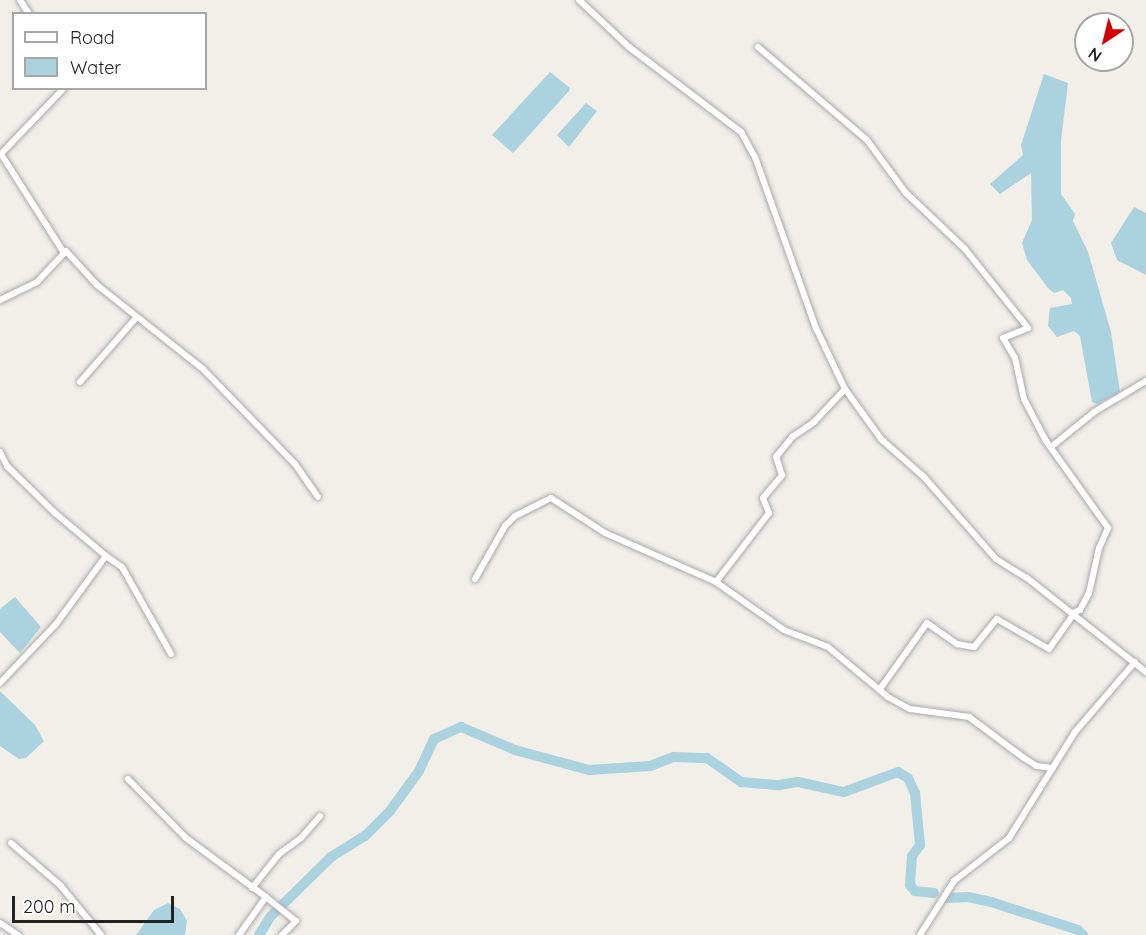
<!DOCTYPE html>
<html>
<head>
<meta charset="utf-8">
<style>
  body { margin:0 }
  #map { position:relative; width:1146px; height:935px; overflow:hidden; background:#f2efe9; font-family:Quicksand,sans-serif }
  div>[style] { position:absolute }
  .water>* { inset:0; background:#aad3df }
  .river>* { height:10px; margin:-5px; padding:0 5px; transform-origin:5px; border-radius:5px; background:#aad3df }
  .roads { filter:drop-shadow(0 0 2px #a9a9a9) drop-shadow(0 0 2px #a9a9a9) }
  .minor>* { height:6px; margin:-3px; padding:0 3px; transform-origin:3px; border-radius:3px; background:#fff }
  span { translate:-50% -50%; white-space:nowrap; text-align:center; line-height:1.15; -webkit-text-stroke:5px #fff; paint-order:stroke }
  .legend { position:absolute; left:12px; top:12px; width:195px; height:78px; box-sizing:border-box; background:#fff; border:2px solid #a7a7a7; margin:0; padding:8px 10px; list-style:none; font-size:18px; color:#222 }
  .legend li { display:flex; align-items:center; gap:12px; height:30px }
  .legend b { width:30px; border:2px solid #a7a7a7 }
  .north { position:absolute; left:1074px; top:12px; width:60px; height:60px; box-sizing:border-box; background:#fff; border:2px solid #a7a7a7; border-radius:50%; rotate:215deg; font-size:16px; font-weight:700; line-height:24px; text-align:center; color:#222 }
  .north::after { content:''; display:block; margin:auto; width:21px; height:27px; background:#d40000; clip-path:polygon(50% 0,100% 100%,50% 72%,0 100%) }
  .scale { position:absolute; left:12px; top:896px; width:162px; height:27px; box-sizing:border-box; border:3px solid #222; border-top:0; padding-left:8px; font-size:18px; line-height:21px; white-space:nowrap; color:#222; -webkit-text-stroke:4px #fff; paint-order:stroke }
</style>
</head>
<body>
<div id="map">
  <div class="water">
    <i style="clip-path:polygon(550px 72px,570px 88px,569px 91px,513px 153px,492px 135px)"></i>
    <i style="clip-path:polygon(1044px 74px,1068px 83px,1061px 141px,1061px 194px,1075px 214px,1073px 221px,1088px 252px,1111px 332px,1120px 392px,1097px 404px,1092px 402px,1080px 336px,1074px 331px,1057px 337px,1048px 326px,1050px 308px,1072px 304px,1071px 298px,1063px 290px,1054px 293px,1048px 288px,1027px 260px,1022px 243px,1032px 220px,1031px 173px,1000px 194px,990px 184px,1023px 155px,1021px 145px)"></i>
    <i style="clip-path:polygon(586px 103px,597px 111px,569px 147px,557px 135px)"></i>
    <i style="clip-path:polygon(1134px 207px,1146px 213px,1146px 275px,1117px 260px,1111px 243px)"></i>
    <i style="clip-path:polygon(15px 597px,41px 627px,20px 653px,0 632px,0 609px)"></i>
    <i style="clip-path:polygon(0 691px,35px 725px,44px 741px,26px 758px,19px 759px,0 746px)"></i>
    <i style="clip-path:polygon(168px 903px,180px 909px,187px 921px,185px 935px,136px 935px,154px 910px)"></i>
  </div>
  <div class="river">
    <i style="left:947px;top:898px;width:21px;rotate:-3deg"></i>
    <i style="left:968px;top:897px;width:24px;rotate:12deg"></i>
    <i style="left:991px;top:902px;width:91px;rotate:17.8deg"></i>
    <i style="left:1078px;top:930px;width:7px;rotate:45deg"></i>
    <i style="left:259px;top:935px;width:22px;rotate:-58deg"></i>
    <i style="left:271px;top:916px;width:84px;rotate:-44.5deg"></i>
    <i style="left:331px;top:857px;width:40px;rotate:-32deg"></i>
    <i style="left:365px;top:836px;width:35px;rotate:-45deg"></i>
    <i style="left:390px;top:811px;width:49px;rotate:-54.1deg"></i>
    <i style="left:419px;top:771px;width:35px;rotate:-65deg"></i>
    <i style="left:434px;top:739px;width:30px;rotate:-24deg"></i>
    <i style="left:461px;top:727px;width:59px;rotate:23.1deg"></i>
    <i style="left:515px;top:750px;width:77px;rotate:15.1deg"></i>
    <i style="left:589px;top:770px;width:61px;rotate:-3.8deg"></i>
    <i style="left:650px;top:766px;width:26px;rotate:-21deg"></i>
    <i style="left:674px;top:757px;width:33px;rotate:2deg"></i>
    <i style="left:707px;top:758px;width:42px;rotate:35.2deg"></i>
    <i style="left:741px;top:782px;width:38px;rotate:5deg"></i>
    <i style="left:779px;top:785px;width:19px;rotate:-9deg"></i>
    <i style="left:798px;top:782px;width:47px;rotate:12.3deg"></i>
    <i style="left:844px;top:792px;width:58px;rotate:-20.3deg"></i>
    <i style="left:898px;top:772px;width:12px;rotate:31deg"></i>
    <i style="left:908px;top:778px;width:17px;rotate:65deg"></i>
    <i style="left:915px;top:793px;width:52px;rotate:84.5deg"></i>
    <i style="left:920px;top:845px;width:14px;rotate:126deg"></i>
    <i style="left:912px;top:856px;width:29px;rotate:94deg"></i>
    <i style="left:910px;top:885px;width:8px;rotate:50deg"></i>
    <i style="left:915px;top:891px;width:19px;rotate:6deg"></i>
  </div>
  <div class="roads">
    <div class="minor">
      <i style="left:20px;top:0;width:17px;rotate:57deg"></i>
      <i style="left:579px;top:0;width:69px;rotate:43.2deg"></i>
      <i style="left:629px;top:47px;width:141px;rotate:37.2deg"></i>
      <i style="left:741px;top:132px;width:29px;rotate:61deg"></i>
      <i style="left:755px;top:157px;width:182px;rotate:70.4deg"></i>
      <i style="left:816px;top:328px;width:68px;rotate:64.6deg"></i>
      <i style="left:845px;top:389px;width:62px;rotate:54.2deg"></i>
      <i style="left:881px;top:439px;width:57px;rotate:41.5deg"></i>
      <i style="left:924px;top:477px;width:109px;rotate:48.7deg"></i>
      <i style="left:996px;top:559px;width:36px;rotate:32deg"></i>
      <i style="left:1027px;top:578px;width:152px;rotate:38.3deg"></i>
      <i style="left:758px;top:47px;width:143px;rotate:40.5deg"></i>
      <i style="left:867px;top:140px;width:66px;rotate:53.7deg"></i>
      <i style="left:906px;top:193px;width:81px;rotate:43.5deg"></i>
      <i style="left:965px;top:249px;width:101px;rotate:51.4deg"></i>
      <i style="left:1028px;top:328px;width:27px;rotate:158deg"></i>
      <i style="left:1003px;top:338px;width:23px;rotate:59deg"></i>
      <i style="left:1015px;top:358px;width:42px;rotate:77.6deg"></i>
      <i style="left:1024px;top:399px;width:47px;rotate:62.4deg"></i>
      <i style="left:1046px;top:441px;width:107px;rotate:54.5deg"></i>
      <i style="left:1108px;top:528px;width:22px;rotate:114deg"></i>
      <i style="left:1099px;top:548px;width:46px;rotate:102.5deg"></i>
      <i style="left:1089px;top:593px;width:19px;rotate:118deg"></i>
      <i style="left:1080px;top:610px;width:9px;rotate:159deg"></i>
      <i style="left:64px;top:88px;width:91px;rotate:133.7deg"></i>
      <i style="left:1px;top:154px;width:117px;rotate:57.5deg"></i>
      <i style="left:0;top:300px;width:41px;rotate:-25.9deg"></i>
      <i style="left:37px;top:282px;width:42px;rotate:-46.9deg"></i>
      <i style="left:66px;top:251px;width:46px;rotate:47.6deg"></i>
      <i style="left:97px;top:285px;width:135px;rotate:38.4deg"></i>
      <i style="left:203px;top:369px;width:132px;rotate:45.9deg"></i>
      <i style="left:295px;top:464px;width:40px;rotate:55.1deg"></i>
      <i style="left:80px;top:382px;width:86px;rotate:-48.8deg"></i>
      <i style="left:1051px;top:447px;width:55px;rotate:-39.1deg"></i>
      <i style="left:1094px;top:412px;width:61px;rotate:-30.8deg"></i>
      <i style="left:0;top:452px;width:16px;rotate:63deg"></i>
      <i style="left:7px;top:466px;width:67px;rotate:44.4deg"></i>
      <i style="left:55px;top:513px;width:67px;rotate:40.1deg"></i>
      <i style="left:475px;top:579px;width:61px;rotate:-60.5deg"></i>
      <i style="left:505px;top:526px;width:14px;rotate:-45deg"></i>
      <i style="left:515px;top:516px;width:40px;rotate:-26.6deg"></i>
      <i style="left:551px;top:498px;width:64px;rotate:32.9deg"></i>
      <i style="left:605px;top:533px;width:121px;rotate:23.8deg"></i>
      <i style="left:716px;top:582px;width:83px;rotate:35.2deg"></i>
      <i style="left:784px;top:630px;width:47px;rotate:21.1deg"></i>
      <i style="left:828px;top:647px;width:78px;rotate:39.8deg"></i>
      <i style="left:888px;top:697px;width:25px;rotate:29deg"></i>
      <i style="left:910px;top:709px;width:60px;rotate:7.7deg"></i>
      <i style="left:969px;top:717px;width:69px;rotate:36.7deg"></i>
      <i style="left:1024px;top:758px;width:15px;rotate:32deg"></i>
      <i style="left:1037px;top:766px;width:16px;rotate:7deg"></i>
      <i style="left:716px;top:582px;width:87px;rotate:-52.5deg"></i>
      <i style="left:769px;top:513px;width:16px;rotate:-112deg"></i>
      <i style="left:763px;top:498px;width:30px;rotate:-50deg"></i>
      <i style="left:782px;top:475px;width:19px;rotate:-108deg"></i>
      <i style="left:776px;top:457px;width:26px;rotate:-51deg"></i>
      <i style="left:792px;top:437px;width:27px;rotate:-34deg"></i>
      <i style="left:814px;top:422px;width:45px;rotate:-46.8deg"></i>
      <i style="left:0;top:683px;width:81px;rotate:-46.5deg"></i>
      <i style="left:56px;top:624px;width:84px;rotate:-53.7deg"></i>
      <i style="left:106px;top:556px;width:19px;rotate:35deg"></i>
      <i style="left:122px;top:567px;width:100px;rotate:60.6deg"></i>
      <i style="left:880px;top:689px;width:81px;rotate:-54.5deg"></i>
      <i style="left:927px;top:623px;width:37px;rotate:35deg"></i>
      <i style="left:957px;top:644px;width:17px;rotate:10deg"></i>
      <i style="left:974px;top:647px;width:36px;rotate:-51deg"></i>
      <i style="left:997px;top:619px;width:60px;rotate:30deg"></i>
      <i style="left:1049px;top:649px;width:42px;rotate:-54.8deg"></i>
      <i style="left:128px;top:779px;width:83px;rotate:45.5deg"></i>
      <i style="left:186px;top:838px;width:99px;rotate:36.4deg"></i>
      <i style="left:266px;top:897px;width:47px;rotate:125.4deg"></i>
      <i style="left:11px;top:843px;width:65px;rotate:40.6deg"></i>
      <i style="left:60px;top:885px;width:65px;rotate:50.6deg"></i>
      <i style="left:252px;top:888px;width:43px;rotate:-51.5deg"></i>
      <i style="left:279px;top:854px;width:27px;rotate:-36deg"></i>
      <i style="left:301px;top:838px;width:29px;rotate:-49deg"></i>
      <i style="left:266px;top:897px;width:38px;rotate:39deg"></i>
      <i style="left:296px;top:921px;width:20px;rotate:135deg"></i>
      <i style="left:0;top:923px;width:22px;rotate:34deg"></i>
      <i style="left:920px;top:935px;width:64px;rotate:-57.8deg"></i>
      <i style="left:954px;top:881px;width:70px;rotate:-38deg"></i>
      <i style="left:1009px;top:838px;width:125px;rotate:-58.1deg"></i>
      <i style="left:1075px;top:732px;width:92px;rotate:-49.4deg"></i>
    </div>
  </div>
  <ul class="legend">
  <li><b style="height:8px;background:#fff"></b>Road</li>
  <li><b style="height:16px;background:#aad3df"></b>Water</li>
  </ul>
  <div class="north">N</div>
  <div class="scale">200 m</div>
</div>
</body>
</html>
